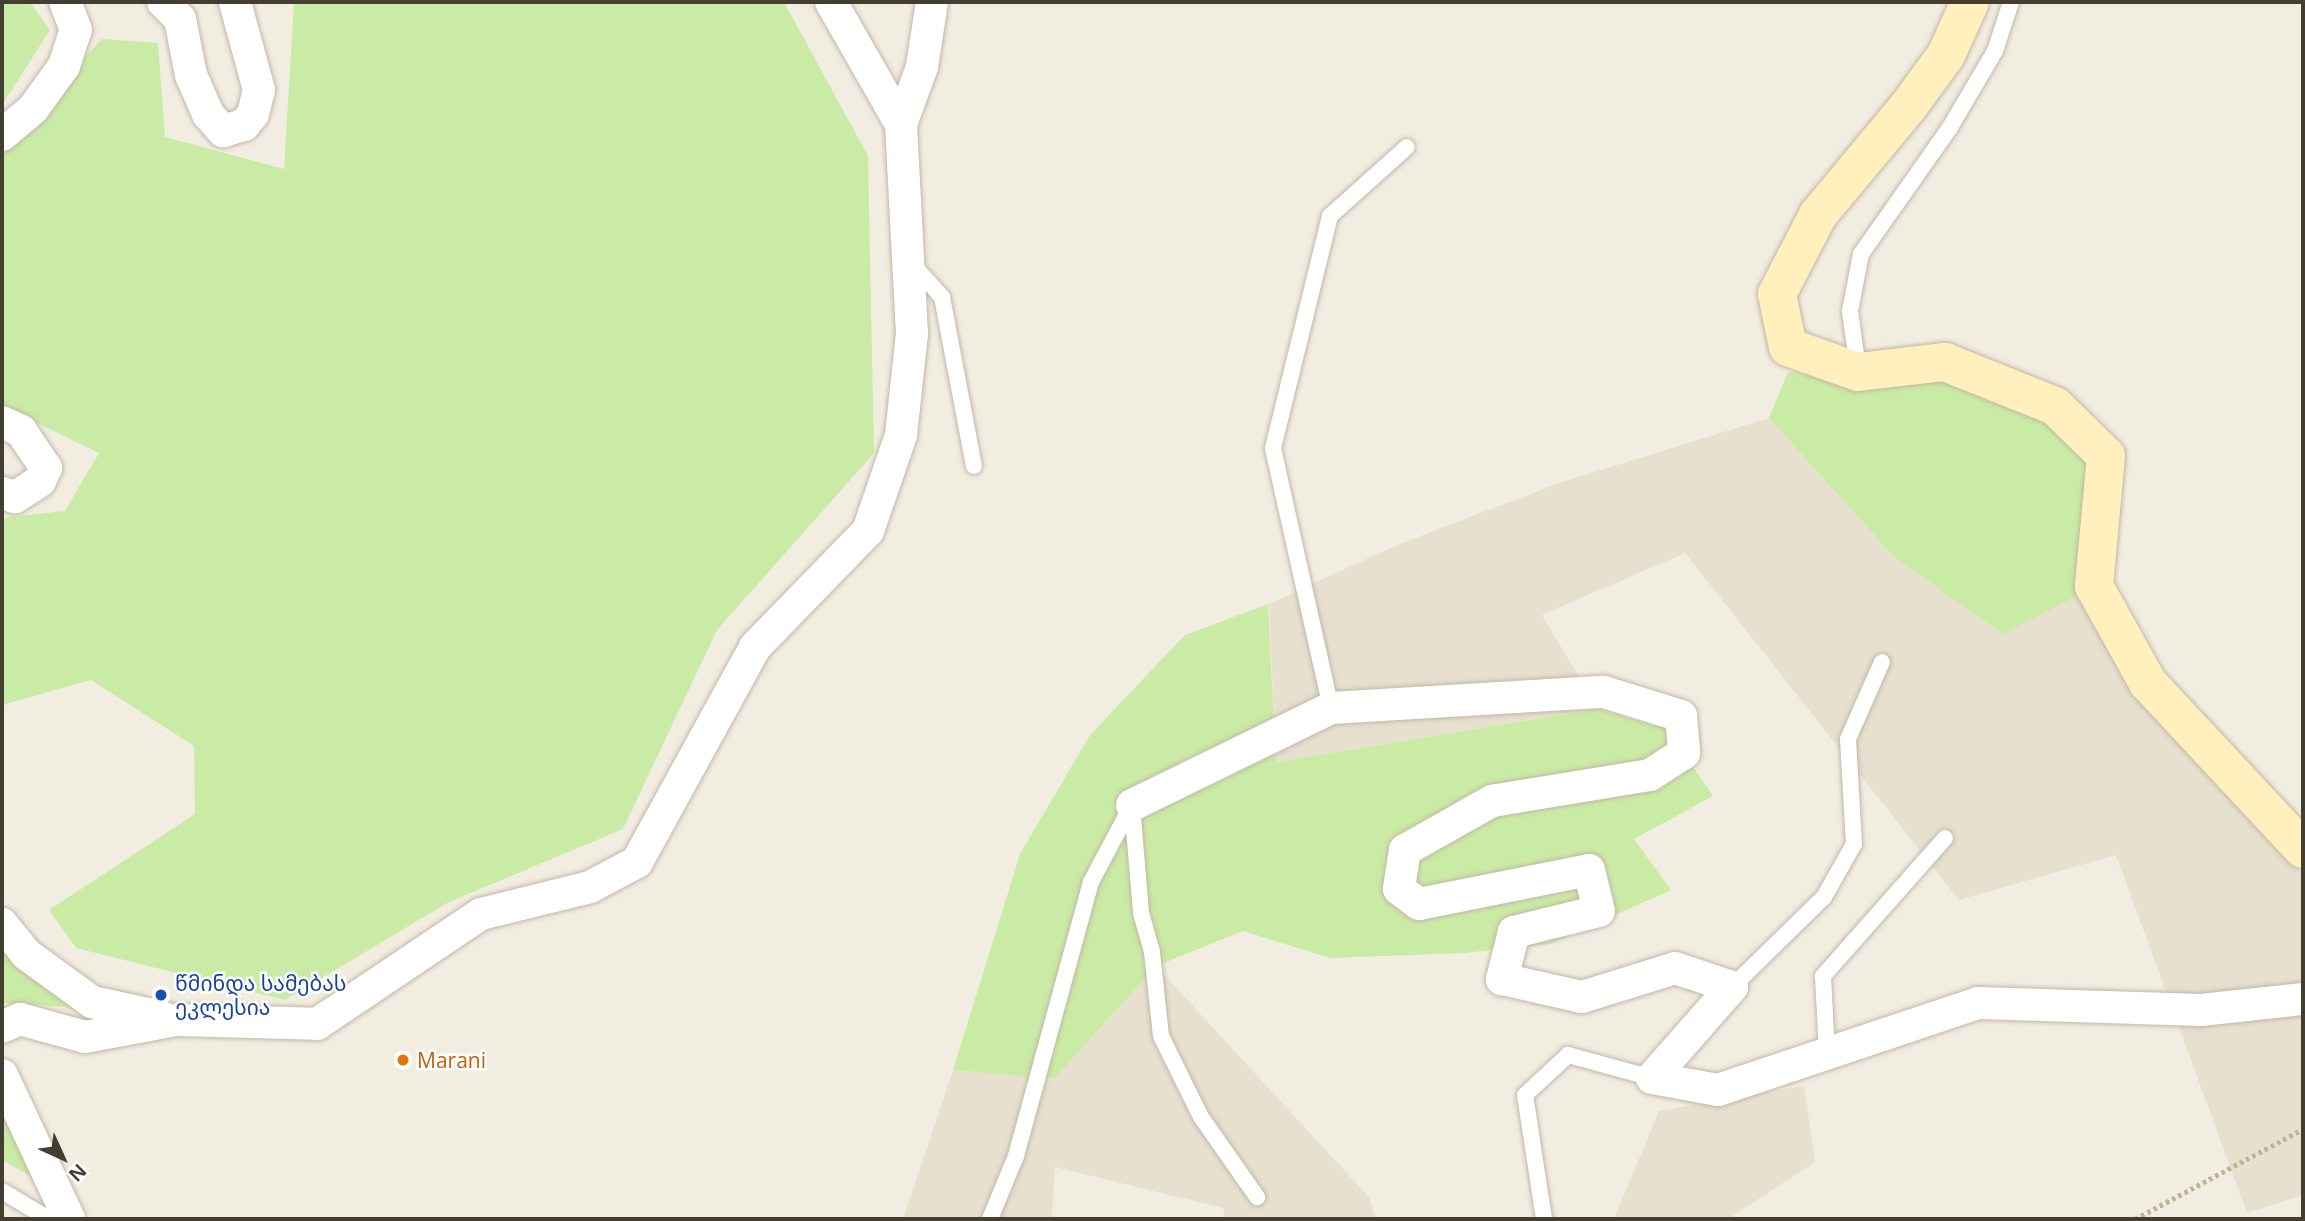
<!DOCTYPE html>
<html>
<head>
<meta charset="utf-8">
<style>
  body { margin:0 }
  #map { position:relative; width:2305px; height:1221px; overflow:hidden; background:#f2ede1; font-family:"Open Sans","Noto Sans Georgian",sans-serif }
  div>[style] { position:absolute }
  .residential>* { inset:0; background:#e7e0ce }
  .green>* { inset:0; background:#caeba5 }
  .path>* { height:4.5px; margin-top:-2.25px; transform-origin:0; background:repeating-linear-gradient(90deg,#c1b293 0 3.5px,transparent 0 7px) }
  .roads { filter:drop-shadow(0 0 2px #c1b8a6) drop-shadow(0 0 2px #c1b8a6) }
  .lane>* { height:16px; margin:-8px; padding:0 8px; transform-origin:8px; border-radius:8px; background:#fff }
  .street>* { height:32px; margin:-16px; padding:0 16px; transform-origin:16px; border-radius:16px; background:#fff }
  .secondary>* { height:38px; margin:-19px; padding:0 19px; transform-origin:19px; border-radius:19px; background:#fff0be }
  .dots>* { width:19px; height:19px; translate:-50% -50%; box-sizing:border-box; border:4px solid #fff; border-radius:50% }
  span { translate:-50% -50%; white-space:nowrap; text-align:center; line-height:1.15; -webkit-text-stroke:5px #fff; paint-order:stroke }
  .transit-label { font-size:21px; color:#164399 }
  .left { translate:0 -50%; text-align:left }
  .food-label { font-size:21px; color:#c56008 }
  .frame { position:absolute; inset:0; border:4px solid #443d32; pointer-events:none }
  .north { position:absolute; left:28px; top:1123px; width:70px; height:70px; -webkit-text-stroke:5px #fff; paint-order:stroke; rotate:135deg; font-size:19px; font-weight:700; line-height:28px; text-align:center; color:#443d32 }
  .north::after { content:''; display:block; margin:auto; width:24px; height:32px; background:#443d32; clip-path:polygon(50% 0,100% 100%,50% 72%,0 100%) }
</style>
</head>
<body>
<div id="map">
  <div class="residential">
    <i style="clip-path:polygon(1769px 418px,1893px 556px,2084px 592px,2144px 701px,2303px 876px,2303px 1195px,2247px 1213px,2116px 855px,1959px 900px,1685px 553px,1542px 615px,1598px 709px,1276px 762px,1269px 604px,1397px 545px,1559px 483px)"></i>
    <i style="clip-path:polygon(1156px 966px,1369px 1197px,1376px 1219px,1225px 1219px,1223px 1208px,1055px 1167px,1052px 1219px,903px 1219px,953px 1070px,1054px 1079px)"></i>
    <i style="clip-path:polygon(1804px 1086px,1815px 1162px,1728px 1219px,1619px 1219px,1615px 1216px,1659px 1111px)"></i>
  </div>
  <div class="green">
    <i style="clip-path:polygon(2px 2px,30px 2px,50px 30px,2px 105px)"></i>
    <i style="clip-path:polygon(294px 2px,784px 2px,868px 156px,874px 453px,717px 630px,623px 829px,449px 902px,285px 1000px,76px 948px,49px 910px,195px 814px,194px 746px,91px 680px,2px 705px,2px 518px,65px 511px,99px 453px,2px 406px,2px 145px,102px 39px,158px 43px,165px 137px,284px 169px)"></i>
    <i style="clip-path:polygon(1788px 372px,1875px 386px,1950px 381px,2037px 414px,2095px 469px,2084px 592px,2003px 634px,1893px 556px,1769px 418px)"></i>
    <i style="clip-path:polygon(1268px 604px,1276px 762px,1598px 709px,1667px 729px,1713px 796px,1634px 839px,1671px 890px,1551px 944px,1464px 953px,1330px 958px,1243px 931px,1156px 966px,1054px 1079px,953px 1070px,1020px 854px,1090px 735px,1185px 635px)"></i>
    <i style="clip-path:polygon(2px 944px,84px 1008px,2px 1003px)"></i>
    <i style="clip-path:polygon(2px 1095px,36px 1179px,2px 1160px)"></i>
  </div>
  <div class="path">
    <i style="left:2135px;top:1219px;width:191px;rotate:-28.2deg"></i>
  </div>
  <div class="roads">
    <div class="lane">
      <i style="left:912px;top:264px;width:45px;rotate:47.7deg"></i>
      <i style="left:942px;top:297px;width:172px;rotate:79.3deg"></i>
      <i style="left:1858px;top:369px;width:59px;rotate:-97.9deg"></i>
      <i style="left:1850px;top:311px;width:58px;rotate:-79.1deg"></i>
      <i style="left:1861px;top:254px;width:153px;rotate:-54.9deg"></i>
      <i style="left:1949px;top:129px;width:91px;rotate:-59.5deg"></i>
      <i style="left:1995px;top:51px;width:52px;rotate:-71.9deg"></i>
      <i style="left:1331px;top:708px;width:266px;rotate:-102.6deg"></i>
      <i style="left:1273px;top:448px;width:239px;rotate:-76.2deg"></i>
      <i style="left:1330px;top:216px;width:103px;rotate:-41.9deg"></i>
      <i style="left:1132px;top:805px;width:108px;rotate:85.2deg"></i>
      <i style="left:1141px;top:913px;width:41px;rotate:74.2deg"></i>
      <i style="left:1152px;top:952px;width:84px;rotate:83.9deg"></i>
      <i style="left:1161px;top:1036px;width:90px;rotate:63.7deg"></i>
      <i style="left:1201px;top:1117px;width:98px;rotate:55deg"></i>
      <i style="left:1732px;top:987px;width:129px;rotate:-44.4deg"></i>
      <i style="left:1824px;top:897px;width:61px;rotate:-60.5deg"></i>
      <i style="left:1854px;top:844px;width:105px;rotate:-93.3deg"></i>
      <i style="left:1848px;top:739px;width:84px;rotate:-66.2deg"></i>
      <i style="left:1827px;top:1053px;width:77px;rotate:-93deg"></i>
      <i style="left:1823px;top:976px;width:184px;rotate:-48.5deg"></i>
      <i style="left:2px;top:1191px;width:55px;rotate:30.8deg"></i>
      <i style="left:990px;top:1219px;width:68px;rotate:-67.6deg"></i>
      <i style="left:1016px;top:1156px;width:284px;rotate:-74.7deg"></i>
      <i style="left:1091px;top:882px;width:87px;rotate:-62deg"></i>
      <i style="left:1544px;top:1219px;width:125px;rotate:-98.7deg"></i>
      <i style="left:1525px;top:1095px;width:59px;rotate:-42.9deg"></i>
      <i style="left:1568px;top:1055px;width:87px;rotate:15.3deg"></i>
    </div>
    <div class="street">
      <i style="left:163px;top:2px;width:24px;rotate:45deg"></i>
      <i style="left:180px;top:19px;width:57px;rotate:78.9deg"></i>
      <i style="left:191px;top:75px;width:43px;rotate:66.4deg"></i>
      <i style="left:208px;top:114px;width:23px;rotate:49deg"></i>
      <i style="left:223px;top:131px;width:22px;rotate:-16deg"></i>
      <i style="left:244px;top:125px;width:14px;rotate:-51deg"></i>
      <i style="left:253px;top:114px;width:25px;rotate:-76deg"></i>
      <i style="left:259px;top:90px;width:91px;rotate:-105.3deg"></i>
      <i style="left:831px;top:2px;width:141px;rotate:60.2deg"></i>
      <i style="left:2px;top:135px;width:40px;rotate:-40deg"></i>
      <i style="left:33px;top:109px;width:53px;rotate:-54.2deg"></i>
      <i style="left:64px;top:66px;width:38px;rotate:-72deg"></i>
      <i style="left:76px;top:30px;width:30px;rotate:-111deg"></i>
      <i style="left:2px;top:422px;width:21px;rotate:25deg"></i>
      <i style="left:21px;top:431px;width:45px;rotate:56deg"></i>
      <i style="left:46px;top:468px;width:14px;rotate:115deg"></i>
      <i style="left:40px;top:481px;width:30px;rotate:147deg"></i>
      <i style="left:15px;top:497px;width:14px;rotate:-163deg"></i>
      <i style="left:1132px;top:805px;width:221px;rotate:-26deg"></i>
      <i style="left:1331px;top:708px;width:273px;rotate:-3.4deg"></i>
      <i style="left:1604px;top:692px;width:81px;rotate:17.3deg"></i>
      <i style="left:1681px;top:716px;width:37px;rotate:85deg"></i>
      <i style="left:1684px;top:753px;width:40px;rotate:147.1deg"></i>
      <i style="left:1650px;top:775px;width:160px;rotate:170.7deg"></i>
      <i style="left:1492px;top:801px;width:100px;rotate:150.6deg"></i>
      <i style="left:1405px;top:850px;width:39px;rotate:99deg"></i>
      <i style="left:1399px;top:889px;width:25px;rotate:37deg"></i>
      <i style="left:1419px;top:904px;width:173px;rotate:-11.3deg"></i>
      <i style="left:1589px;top:870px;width:42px;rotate:76.3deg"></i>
      <i style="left:1599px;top:911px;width:88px;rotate:166.1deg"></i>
      <i style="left:1514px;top:932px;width:49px;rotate:104.3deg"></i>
      <i style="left:1502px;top:979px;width:82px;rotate:12.7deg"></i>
      <i style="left:1582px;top:997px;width:97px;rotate:-17.3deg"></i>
      <i style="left:1675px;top:968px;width:60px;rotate:18.4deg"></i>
      <i style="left:1732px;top:987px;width:121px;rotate:131.3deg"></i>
      <i style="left:1652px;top:1078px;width:67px;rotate:10.3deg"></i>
      <i style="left:1718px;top:1090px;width:274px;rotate:-18.5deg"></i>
      <i style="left:1978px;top:1003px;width:223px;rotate:1.8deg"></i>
      <i style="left:2201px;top:1010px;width:103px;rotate:-6.2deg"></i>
      <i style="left:2px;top:924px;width:38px;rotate:51deg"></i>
      <i style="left:26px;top:954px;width:82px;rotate:36deg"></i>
      <i style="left:92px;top:1002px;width:72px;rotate:12.1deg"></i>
      <i style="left:2px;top:1027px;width:20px;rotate:-24deg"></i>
      <i style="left:20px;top:1019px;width:67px;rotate:15.5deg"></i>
      <i style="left:85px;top:1037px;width:94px;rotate:-10.5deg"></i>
      <i style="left:177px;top:1020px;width:140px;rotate:1.6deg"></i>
      <i style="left:317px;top:1024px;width:197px;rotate:-33.9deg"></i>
      <i style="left:481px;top:914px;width:112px;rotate:-13.9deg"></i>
      <i style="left:590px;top:887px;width:53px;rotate:-28deg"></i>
      <i style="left:637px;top:862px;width:245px;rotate:-61.2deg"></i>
      <i style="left:755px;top:647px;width:162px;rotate:-45.8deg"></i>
      <i style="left:868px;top:531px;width:102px;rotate:-71deg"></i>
      <i style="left:901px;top:435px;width:102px;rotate:-83.8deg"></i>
      <i style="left:912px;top:334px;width:210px;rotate:-93deg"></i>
      <i style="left:901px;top:124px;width:61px;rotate:-69.8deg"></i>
      <i style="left:922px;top:67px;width:66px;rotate:-81.3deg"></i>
      <i style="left:2px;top:1075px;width:159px;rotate:65deg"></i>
    </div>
    <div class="secondary">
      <i style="left:1970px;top:2px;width:58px;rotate:114.4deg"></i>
      <i style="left:1946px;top:55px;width:66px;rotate:126.3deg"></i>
      <i style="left:1907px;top:108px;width:139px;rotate:129.8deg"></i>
      <i style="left:1818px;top:215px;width:89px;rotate:117.4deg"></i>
      <i style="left:1777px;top:294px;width:54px;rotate:78.3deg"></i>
      <i style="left:1788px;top:347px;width:74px;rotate:19.7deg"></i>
      <i style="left:1858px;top:372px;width:88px;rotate:-6.6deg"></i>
      <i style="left:1945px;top:362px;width:118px;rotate:21.8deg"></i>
      <i style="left:2055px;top:406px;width:71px;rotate:44.4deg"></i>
      <i style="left:2106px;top:456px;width:131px;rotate:95.3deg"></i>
      <i style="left:2094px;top:586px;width:111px;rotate:60.9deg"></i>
      <i style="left:2148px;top:683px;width:227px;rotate:47deg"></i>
    </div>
  </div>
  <div class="dots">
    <i style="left:161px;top:995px;background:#1a4fb4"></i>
    <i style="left:403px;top:1060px;background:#e8710a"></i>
  </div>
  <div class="transit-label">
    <span class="left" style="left:175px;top:995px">წმინდა სამებას<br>ეკლესია</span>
  </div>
  <div class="food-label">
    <span class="left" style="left:417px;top:1060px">Marani</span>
  </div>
  <div class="frame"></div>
  <div class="north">N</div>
</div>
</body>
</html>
